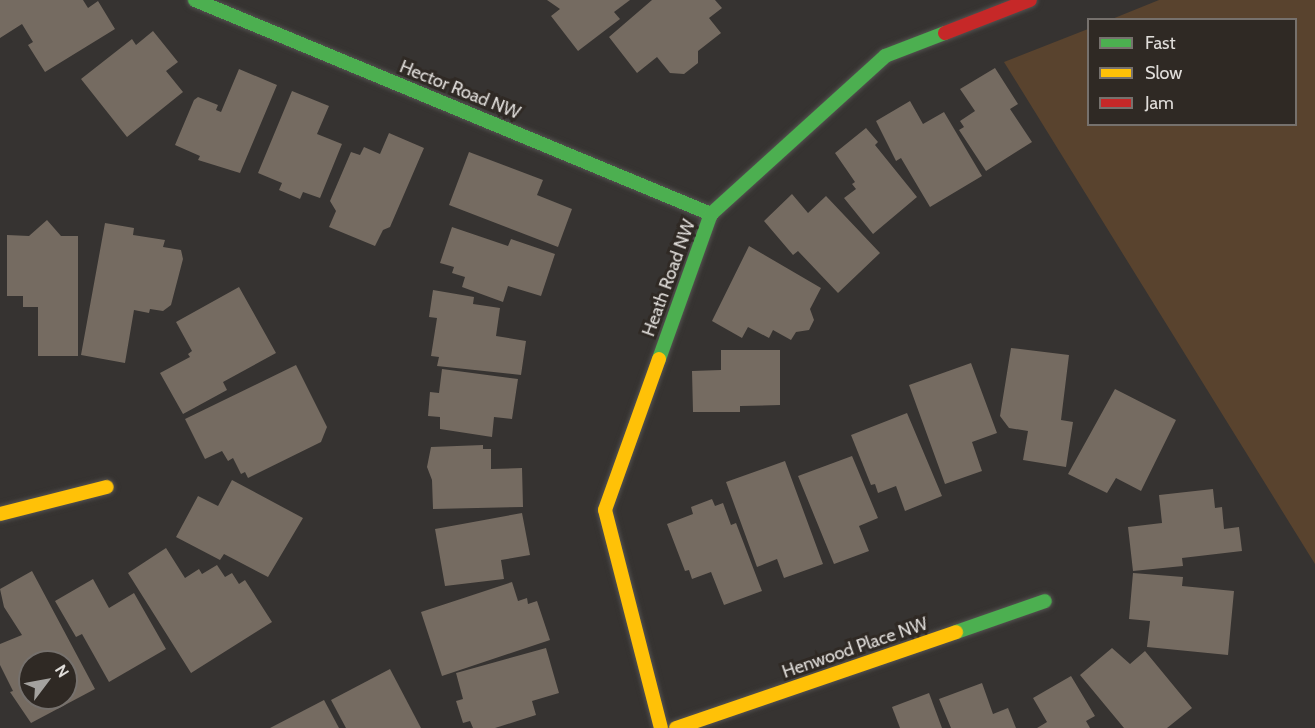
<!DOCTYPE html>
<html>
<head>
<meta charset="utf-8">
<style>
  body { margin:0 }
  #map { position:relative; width:1315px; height:728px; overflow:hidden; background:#363331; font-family:Cabin,sans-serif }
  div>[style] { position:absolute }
  .green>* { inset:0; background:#59432e }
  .building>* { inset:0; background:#756b61 }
  .roads { filter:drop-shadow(0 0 2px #545250) drop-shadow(0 0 2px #545250) }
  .fast>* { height:14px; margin:-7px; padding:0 7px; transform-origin:7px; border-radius:7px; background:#4caf50 }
  .slow>* { height:14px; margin:-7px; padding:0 7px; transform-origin:7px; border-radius:7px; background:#ffc107 }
  .jam>* { height:14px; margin:-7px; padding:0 7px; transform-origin:7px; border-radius:7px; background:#c62828 }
  span { translate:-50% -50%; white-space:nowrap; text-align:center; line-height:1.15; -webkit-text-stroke:6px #2f2924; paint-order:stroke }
  .street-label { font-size:18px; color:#e0ddda }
  .legend { position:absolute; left:1087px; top:18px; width:210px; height:108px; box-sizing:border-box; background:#2f2924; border:2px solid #76716d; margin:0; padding:8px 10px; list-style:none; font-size:18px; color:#e0ddda }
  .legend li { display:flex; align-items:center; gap:12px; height:30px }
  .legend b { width:30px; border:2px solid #76716d }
  .north { position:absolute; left:18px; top:650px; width:60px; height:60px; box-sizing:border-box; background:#2f2924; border:2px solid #76716d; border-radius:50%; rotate:58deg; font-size:16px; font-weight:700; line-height:24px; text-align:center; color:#e0ddda }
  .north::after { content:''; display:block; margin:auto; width:21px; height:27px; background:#a4a29f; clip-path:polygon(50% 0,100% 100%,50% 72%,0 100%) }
</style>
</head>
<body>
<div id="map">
  <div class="green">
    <i style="clip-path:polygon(1159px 0,1315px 0,1315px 564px,1004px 62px,1088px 29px,1088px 124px,1296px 124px,1296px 20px,1112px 19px)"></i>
  </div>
  <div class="building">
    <i style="clip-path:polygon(0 0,83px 0,88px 8px,98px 1px,115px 29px,45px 72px,28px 45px,33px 42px,22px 24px,0 38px)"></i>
    <i style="clip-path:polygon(547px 0,630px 0,614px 12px,620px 19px,578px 51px,551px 16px,560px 9px)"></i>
    <i style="clip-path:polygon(652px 0,715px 0,722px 8px,709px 18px,721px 33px,698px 51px,698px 63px,684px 74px,670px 73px,657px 57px,637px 73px,609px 37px)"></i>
    <i style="clip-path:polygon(153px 31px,178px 62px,166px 71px,183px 92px,127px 137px,81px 79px,132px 39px,136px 45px)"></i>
    <i style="clip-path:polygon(995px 68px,1018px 104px,1010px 109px,1032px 142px,986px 171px,959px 130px,964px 127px,960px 121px,975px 111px,960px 89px)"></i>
    <i style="clip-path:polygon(239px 69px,277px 85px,240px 173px,198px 160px,200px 156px,175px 145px,194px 100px,198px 97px,218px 105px,216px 110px,221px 112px)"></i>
    <i style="clip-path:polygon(292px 91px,329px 106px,317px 134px,342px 144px,320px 198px,303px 192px,300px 199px,279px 190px,282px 183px,258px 173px)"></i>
    <i style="clip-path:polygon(910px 101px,923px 124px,944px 112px,982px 176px,930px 207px,901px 158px,896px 161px,876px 121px)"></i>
    <i style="clip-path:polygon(866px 128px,878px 142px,875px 145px,917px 197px,873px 234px,844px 198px,856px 189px,852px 184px,855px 182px,835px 153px)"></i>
    <i style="clip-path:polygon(389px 133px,424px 148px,390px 227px,383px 230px,375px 246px,329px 227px,336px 211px,330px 201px,351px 152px,360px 155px,364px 147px,380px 154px)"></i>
    <i style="clip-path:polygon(469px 152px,543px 180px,537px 195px,572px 209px,558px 247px,449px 205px)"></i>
    <i style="clip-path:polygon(792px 194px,808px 213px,826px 196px,880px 253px,838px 293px,798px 251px,793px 255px,764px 221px)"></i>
    <i style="clip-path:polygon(47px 220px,61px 236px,78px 236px,78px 356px,38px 356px,38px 307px,23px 307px,23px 296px,7px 296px,7px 235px,29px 236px)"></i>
    <i style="clip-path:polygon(105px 223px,134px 228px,133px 235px,165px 240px,163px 247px,181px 250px,183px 259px,171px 305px,163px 311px,150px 309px,149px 313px,134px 310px,125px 363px,81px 355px)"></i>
    <i style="clip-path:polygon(452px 227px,508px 246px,511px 239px,555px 254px,541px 296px,508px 286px,503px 302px,462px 287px,465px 277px,452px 273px,454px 267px,440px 263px)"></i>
    <i style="clip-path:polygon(749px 246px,821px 288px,810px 309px,814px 320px,809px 330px,796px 332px,791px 340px,773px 330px,769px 338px,748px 327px,742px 338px,712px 321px)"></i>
    <i style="clip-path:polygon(239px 287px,276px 353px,223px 382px,227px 390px,183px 414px,160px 373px,190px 357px,188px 354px,192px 351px,176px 322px)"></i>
    <i style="clip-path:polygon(433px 290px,474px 297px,473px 304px,500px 308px,496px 336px,526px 341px,521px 375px,437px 366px,439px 357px,431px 356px,437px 318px,429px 317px)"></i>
    <i style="clip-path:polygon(1011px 348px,1069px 355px,1061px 420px,1073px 422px,1066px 467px,1023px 460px,1028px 431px,1009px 428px,1000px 416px)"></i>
    <i style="clip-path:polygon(721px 350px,780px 350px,780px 405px,740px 406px,740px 412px,693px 412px,692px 371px,721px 370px)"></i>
    <i style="clip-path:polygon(971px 363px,997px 433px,972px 442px,982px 471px,945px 484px,909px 385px)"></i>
    <i style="clip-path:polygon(296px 365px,327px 427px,321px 442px,248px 478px,245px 472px,241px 474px,233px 458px,228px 461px,222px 451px,205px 459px,185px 419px)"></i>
    <i style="clip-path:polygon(442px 369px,518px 379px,512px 419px,494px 417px,492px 437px,440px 429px,440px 417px,428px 416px,430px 392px,439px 393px)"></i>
    <i style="clip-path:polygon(1115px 389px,1176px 420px,1141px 491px,1116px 478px,1107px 493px,1068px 474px)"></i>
    <i style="clip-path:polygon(907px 413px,942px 496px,905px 511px,896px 486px,878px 493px,875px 484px,871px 485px,851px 435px)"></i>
    <i style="clip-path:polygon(483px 445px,483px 449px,491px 449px,491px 469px,522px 468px,523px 507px,433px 509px,432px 480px,427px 467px,431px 447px)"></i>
    <i style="clip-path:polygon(852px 456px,878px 518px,859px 526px,869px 551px,834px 564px,798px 476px)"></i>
    <i style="clip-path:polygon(785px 461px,823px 564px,784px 578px,777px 559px,757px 567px,726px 482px)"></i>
    <i style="clip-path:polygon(232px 480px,303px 518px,268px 577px,224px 554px,220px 560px,176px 537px,198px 496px,218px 506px)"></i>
    <i style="clip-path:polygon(1213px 489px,1215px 508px,1222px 507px,1224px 529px,1239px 527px,1242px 551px,1182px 558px,1183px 566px,1133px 571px,1128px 527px,1162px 523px,1159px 495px)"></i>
    <i style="clip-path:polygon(712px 499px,715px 506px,723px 503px,731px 525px,736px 523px,762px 591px,724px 605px,711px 572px,692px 579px,689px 570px,685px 571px,667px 524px,693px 514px,691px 507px)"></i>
    <i style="clip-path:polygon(522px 513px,530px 555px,501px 560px,504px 579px,445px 586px,435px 529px)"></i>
    <i style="clip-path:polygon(166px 548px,185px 578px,199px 569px,202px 574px,217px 565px,225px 577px,232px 573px,239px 584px,245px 580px,272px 622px,191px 673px,128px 573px)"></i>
    <i style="clip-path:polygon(evenodd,32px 571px,95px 689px,31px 723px,10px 692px,13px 691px,0 665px,0 644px,22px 635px,4px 607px,0 589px,32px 571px,30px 662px,66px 662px,66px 698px,30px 698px,30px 662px)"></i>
    <i style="clip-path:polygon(1133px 573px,1183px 577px,1182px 586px,1234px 591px,1228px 655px,1147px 647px,1150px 621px,1129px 619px)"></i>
    <i style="clip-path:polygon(93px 579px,109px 608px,134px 593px,166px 649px,109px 682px,82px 634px,76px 637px,55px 601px)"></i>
    <i style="clip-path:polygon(512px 582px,518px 601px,527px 598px,528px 604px,537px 601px,550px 640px,442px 676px,421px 612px)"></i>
    <i style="clip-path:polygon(546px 648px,559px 693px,532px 701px,536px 715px,495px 728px,473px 728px,470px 721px,463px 723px,456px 701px,463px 699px,456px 673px)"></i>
    <i style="clip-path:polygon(1112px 648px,1130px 664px,1145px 651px,1192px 708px,1167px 728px,1124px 728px,1080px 675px)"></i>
    <i style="clip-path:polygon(390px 669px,421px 728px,346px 728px,331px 700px)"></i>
    <i style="clip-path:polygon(1071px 676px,1095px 716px,1086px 721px,1090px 728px,1037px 728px,1047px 722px,1033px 698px)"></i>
    <i style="clip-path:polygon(982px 683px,993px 714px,1008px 708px,1016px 728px,951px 728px,939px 699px)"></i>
    <i style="clip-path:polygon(929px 693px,942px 728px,900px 728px,892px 707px)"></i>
    <i style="clip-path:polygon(324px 700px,339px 728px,270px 728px)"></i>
  </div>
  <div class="roads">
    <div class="fast">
      <i style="left:195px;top:0;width:559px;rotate:22.53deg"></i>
      <i style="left:659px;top:359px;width:154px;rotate:-70.3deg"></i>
      <i style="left:711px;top:214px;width:235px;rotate:-42.2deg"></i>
      <i style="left:885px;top:56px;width:64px;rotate:-21deg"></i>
      <i style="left:956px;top:632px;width:94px;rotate:-19.2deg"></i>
    </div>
    <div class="slow">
      <i style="left:659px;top:359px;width:160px;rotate:109.7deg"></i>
      <i style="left:605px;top:510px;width:225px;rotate:75.6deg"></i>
      <i style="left:0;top:514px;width:110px;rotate:-14.2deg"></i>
      <i style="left:676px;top:728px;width:296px;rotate:-18.9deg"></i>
    </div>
    <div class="jam">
      <i style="left:945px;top:33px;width:91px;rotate:-21.2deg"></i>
    </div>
  </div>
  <div class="street-label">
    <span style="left:460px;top:90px;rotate:22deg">Hector Road NW</span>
    <span style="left:669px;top:278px;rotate:-70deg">Heath Road NW</span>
    <span style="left:855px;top:648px;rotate:-19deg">Henwood Place NW</span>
  </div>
  <ul class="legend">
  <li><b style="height:8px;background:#4caf50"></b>Fast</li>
  <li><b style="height:8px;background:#ffc107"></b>Slow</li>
  <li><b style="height:8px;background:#c62828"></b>Jam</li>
  </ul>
  <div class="north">N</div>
</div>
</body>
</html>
